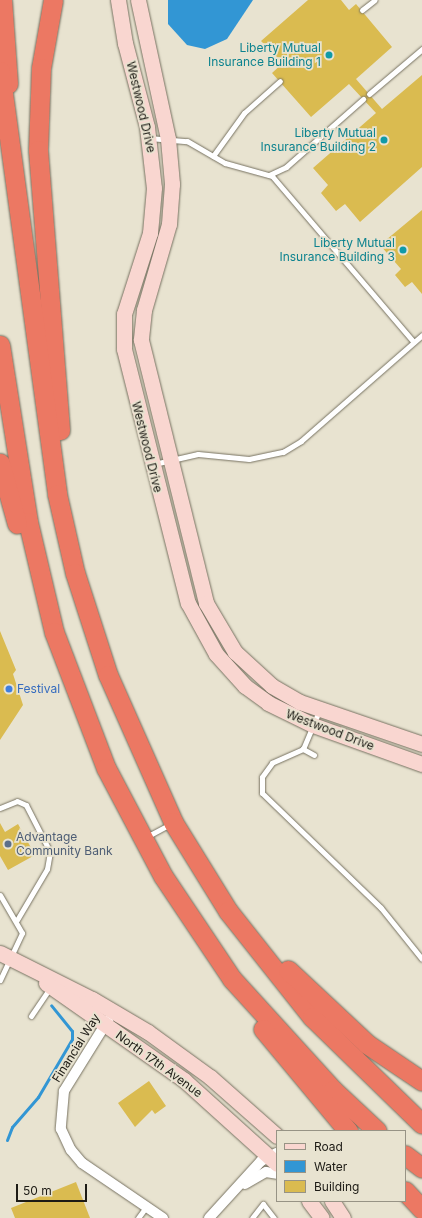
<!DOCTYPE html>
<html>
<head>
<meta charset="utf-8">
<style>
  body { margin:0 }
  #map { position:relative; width:422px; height:1218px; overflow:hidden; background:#e8e3d0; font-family:Inter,sans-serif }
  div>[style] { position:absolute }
  .water>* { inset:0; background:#3296d4 }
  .stream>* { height:3px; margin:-1.5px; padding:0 1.5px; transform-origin:1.5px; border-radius:1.5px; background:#3296d4 }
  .building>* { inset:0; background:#dabb50 }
  .roads { filter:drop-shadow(0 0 1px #777261) drop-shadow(0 0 1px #777261) }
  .lane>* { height:5px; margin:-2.5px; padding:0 2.5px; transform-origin:2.5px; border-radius:2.5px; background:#fff }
  .street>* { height:10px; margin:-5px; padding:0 5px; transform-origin:5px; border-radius:5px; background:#fff }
  .secondary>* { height:15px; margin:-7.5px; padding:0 7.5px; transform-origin:7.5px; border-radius:7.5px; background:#f9d6d0 }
  .highway>* { height:19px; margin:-9.5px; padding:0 9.5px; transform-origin:9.5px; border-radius:9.5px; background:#ec7863 }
  .dots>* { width:11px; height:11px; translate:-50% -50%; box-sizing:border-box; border:2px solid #e8e3d0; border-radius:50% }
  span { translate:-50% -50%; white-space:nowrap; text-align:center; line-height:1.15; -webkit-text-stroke:3.5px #e8e3d0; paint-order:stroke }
  .culture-label { font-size:12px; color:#0d838f }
  .right { translate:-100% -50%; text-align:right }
  .street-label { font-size:12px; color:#1d1b15 }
  .shop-label { font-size:12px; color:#366cbe }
  .left { translate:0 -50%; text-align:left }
  .service-label { font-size:12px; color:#4e5e75 }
  .legend { position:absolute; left:276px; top:1130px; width:130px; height:72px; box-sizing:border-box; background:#e8e3d0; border:1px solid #979385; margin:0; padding:5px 7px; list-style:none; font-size:12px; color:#1d1b15 }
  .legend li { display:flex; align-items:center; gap:8px; height:20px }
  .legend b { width:20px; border:1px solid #979385 }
  .scale { position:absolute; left:16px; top:1184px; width:71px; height:18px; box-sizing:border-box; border:2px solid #1d1b15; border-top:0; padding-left:5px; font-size:12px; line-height:14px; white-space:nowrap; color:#1d1b15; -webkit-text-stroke:3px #e8e3d0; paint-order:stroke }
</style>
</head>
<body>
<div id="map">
  <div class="water">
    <i style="clip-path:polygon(168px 0,253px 0,227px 39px,205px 49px,187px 45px,168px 24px)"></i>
  </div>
  <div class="stream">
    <i style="left:7px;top:1140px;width:14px;rotate:-69deg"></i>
    <i style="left:12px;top:1127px;width:40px;rotate:-49deg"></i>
    <i style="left:38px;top:1097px;width:67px;rotate:-59.6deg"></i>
    <i style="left:72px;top:1039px;width:8px;rotate:-90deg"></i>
    <i style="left:72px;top:1031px;width:33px;rotate:-129deg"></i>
  </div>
  <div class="building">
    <i style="clip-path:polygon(308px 0,341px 0,349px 10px,356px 4px,392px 47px,356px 79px,382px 109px,422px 75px,422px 167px,360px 222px,345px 204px,336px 211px,321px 193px,328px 185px,313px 168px,376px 113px,349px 84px,311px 117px,272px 73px,283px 63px,261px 41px)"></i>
    <i style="clip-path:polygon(422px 210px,422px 294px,412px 282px,405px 287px,395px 275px,401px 269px,380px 245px)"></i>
    <i style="clip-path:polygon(0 631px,16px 670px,13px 674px,23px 705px,0 740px)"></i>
    <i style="clip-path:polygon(0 823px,5px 832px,18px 824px,35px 855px,8px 870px,0 856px)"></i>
    <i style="clip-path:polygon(149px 1081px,166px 1106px,155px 1114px,152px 1110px,135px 1127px,118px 1103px)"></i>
    <i style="clip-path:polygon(76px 1182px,90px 1218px,15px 1218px,11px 1208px)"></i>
  </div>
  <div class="roads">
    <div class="lane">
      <i style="left:362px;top:10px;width:16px;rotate:-38deg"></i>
      <i style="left:369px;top:94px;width:70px;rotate:-40.3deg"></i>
      <i style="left:149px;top:138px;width:38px;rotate:5deg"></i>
      <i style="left:187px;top:141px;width:44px;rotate:30.1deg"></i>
      <i style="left:225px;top:163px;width:49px;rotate:15.5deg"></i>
      <i style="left:272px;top:176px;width:218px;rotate:49.5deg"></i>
      <i style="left:213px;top:156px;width:53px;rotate:-54.2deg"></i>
      <i style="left:244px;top:113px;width:48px;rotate:-41.6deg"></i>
      <i style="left:269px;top:175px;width:19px;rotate:-25deg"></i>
      <i style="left:286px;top:167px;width:103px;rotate:-41.4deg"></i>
      <i style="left:154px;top:464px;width:45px;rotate:-12.8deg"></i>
      <i style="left:198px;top:454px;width:51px;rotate:5.6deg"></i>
      <i style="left:249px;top:459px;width:35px;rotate:-12deg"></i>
      <i style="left:283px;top:452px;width:21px;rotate:-31deg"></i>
      <i style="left:301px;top:441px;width:161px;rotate:-41.2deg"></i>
      <i style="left:303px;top:749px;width:41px;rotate:-67.2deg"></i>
      <i style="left:314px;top:755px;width:13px;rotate:-151deg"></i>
      <i style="left:303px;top:749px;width:34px;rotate:156deg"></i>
      <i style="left:272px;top:763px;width:17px;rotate:126deg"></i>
      <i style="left:262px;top:777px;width:16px;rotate:90deg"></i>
      <i style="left:262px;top:793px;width:165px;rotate:44deg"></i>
      <i style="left:381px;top:908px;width:65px;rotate:51.2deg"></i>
      <i style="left:0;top:808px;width:18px;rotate:-22deg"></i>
      <i style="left:17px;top:801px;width:10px;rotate:24deg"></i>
      <i style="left:26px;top:805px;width:53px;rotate:62.9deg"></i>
      <i style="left:50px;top:852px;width:17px;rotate:100deg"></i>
      <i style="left:47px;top:869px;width:59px;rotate:120.5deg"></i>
      <i style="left:146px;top:837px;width:27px;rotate:-28deg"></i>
      <i style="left:0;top:895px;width:44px;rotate:59.9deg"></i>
      <i style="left:22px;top:933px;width:52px;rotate:115.1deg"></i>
      <i style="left:31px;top:1016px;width:34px;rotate:-56deg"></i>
      <i style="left:138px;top:1218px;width:14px;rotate:-54deg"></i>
      <i style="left:252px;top:1218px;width:18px;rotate:-52deg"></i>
      <i style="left:263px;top:1204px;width:18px;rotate:52deg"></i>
    </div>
    <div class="street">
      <i style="left:108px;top:1020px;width:84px;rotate:121.8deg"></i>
      <i style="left:64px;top:1091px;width:38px;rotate:95deg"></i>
      <i style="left:61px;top:1129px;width:23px;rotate:65deg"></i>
      <i style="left:71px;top:1150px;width:17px;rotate:50deg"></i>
      <i style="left:82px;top:1163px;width:98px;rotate:34.2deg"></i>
      <i style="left:245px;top:1184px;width:24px;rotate:-30deg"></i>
      <i style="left:266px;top:1172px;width:11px;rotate:10deg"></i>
      <i style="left:209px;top:1218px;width:77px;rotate:-47.6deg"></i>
      <i style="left:261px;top:1161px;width:18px;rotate:-27deg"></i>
    </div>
    <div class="secondary">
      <i style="left:118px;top:0;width:44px;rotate:80.8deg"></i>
      <i style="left:125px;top:43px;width:87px;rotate:75.3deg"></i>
      <i style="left:147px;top:127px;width:61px;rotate:83.5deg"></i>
      <i style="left:154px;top:188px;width:45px;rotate:95.1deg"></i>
      <i style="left:150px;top:233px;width:85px;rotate:107.8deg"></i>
      <i style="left:124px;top:314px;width:35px;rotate:90deg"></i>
      <i style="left:124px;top:349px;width:262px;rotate:75.9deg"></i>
      <i style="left:188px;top:603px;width:58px;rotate:61.2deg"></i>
      <i style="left:216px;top:654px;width:43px;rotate:47.8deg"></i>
      <i style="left:245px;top:686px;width:29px;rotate:36deg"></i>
      <i style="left:268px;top:703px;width:50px;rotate:26.1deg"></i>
      <i style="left:313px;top:725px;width:116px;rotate:19.7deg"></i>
      <i style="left:138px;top:0;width:142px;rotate:77.8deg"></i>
      <i style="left:168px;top:139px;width:45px;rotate:84.9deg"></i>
      <i style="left:172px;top:184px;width:40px;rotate:94.3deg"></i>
      <i style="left:169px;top:224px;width:90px;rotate:106.2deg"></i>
      <i style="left:144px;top:310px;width:30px;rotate:96deg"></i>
      <i style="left:141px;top:340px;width:271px;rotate:76.1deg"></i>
      <i style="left:206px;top:603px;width:57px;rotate:59.4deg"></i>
      <i style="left:235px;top:652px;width:50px;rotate:42.6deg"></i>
      <i style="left:272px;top:686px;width:32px;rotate:30deg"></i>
      <i style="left:300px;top:702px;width:129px;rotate:19deg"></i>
      <i style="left:0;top:953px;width:103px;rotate:26.6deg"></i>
      <i style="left:92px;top:999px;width:65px;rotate:30.5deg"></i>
      <i style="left:148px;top:1032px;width:77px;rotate:36deg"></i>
      <i style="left:210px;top:1077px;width:89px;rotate:41.4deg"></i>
      <i style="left:46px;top:983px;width:169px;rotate:35.1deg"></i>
      <i style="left:184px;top:1080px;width:125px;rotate:42.1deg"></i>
      <i style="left:309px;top:1201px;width:21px;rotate:53deg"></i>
      <i style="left:332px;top:1201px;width:20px;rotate:57deg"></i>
    </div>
    <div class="highway">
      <i style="left:2px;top:0;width:84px;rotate:85.9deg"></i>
      <i style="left:53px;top:0;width:69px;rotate:100deg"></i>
      <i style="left:41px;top:68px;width:82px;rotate:92.1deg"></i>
      <i style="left:38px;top:150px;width:281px;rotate:85.5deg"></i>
      <i style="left:0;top:71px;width:427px;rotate:82.3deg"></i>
      <i style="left:57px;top:494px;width:81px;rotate:77.2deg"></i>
      <i style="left:75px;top:573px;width:107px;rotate:72.1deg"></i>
      <i style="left:108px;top:675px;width:161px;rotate:66.1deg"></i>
      <i style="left:173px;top:822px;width:105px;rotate:58.3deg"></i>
      <i style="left:228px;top:911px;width:135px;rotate:51.6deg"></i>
      <i style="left:312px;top:1017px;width:153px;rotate:44.2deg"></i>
      <i style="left:0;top:345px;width:179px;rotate:81deg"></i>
      <i style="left:28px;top:522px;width:113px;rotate:76.7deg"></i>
      <i style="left:54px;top:632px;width:146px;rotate:69.1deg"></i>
      <i style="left:106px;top:768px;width:122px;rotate:62.2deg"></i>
      <i style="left:163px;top:876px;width:124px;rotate:56.2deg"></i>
      <i style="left:232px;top:979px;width:150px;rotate:47.7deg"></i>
      <i style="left:333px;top:1090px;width:60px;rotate:43deg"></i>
      <i style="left:0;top:463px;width:63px;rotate:74.4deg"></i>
      <i style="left:288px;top:970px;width:108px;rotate:43.1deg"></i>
      <i style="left:367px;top:1044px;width:66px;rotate:33.9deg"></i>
      <i style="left:263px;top:1029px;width:133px;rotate:50.2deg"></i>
      <i style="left:405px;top:1155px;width:21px;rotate:37deg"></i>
      <i style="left:405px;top:1191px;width:25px;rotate:47deg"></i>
    </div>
  </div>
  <div class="dots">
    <i style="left:329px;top:55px;background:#0f9aa8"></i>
    <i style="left:384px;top:140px;background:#0f9aa8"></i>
    <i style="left:403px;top:250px;background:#0f9aa8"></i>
    <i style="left:9px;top:689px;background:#3f7fe0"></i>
    <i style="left:8px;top:844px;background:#5c6f8a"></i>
  </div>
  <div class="culture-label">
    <span class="right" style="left:321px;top:55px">Liberty Mutual<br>Insurance Building 1</span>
    <span class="right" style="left:376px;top:140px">Liberty Mutual<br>Insurance Building 2</span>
    <span class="right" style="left:395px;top:250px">Liberty Mutual<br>Insurance Building 3</span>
  </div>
  <div class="street-label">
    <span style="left:141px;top:107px;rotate:77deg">Westwood Drive</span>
    <span style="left:147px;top:447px;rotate:76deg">Westwood Drive</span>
    <span style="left:330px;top:730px;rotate:21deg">Westwood Drive</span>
    <span style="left:76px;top:1048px;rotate:-58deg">Financial Way</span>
    <span style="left:159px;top:1064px;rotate:36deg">North 17th Avenue</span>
  </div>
  <div class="shop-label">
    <span class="left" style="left:17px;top:689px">Festival</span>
  </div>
  <div class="service-label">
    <span class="left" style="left:16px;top:844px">Advantage<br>Community Bank</span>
  </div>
  <ul class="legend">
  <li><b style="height:5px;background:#f9d6d0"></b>Road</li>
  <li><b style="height:11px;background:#3296d4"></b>Water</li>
  <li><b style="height:11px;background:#dabb50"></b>Building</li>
  </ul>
  <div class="scale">50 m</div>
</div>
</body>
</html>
